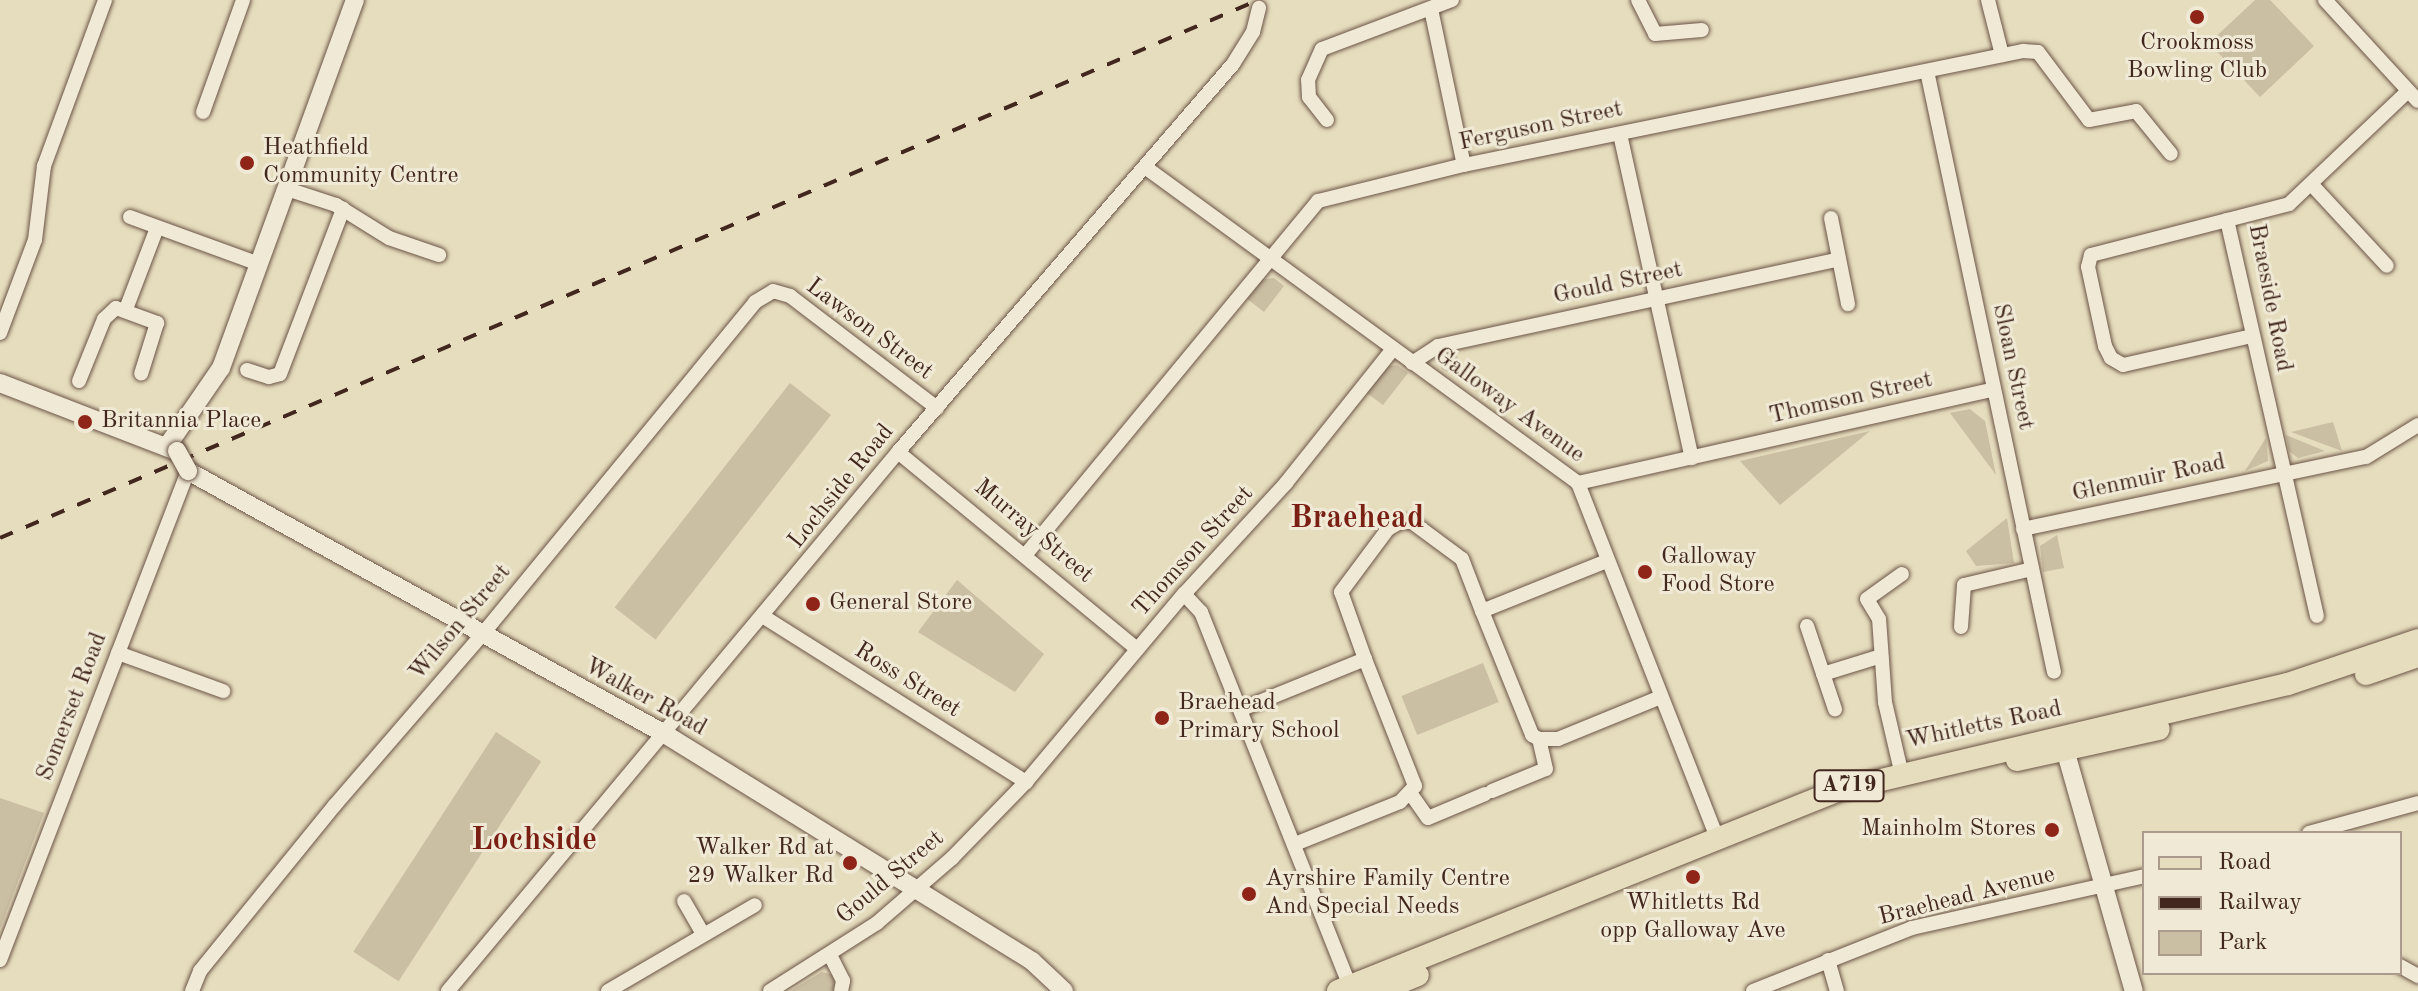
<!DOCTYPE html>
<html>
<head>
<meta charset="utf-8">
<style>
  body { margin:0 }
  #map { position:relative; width:2418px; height:991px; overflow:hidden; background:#e6ddbe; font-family:"Old Standard TT",serif }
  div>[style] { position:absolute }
  .green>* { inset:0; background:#cabea3; transform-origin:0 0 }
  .round { border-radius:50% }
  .roads { filter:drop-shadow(0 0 2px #6b5446) drop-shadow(0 0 2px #6b5446) }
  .minor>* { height:14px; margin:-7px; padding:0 7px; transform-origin:7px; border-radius:7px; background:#efe9d5 }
  .tertiary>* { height:18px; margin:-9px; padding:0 9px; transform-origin:9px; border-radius:9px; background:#efe9d5 }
  .primary>* { height:22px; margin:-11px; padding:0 11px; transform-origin:11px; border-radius:11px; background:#e6ddbe }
  .rail>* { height:4px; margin-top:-2px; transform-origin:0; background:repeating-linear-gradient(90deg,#42271e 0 14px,transparent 0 28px) }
  .bridges { filter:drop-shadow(0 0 2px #6b5446) drop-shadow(0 0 2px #6b5446) }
  .tertiary-bridge>* { height:18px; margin:-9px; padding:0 9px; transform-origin:9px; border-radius:9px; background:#efe9d5 }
  .dots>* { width:22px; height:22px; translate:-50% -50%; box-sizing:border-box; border:4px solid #efe9d5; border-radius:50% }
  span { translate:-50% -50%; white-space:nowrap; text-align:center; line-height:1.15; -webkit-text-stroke:6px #efe9d5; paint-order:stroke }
  .shield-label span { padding:2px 6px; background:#efe9d5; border:2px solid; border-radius:6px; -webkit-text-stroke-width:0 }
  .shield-label { font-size:22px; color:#42271e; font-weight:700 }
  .poi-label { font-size:24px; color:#42271e }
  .left { translate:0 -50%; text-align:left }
  .right { translate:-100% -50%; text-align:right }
  .street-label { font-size:24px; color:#42271e }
  .district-label { font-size:32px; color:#7a1f14; font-weight:700 }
  .legend { position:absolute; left:2142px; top:831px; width:260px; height:144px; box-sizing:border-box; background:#efe9d5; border:2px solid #aa9b8c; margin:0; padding:10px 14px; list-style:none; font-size:24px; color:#42271e }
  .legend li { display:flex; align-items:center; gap:16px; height:40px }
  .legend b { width:40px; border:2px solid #aa9b8c }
</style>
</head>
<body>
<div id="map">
  <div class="green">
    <i style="clip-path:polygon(2255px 0,2270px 0,2314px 46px,2260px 97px,2209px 43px)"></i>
    <i style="clip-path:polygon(1274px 278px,1284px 286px,1264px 312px,1246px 298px,1260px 280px)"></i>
    <i class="round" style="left:1439px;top:352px;width:20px;height:20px"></i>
    <i style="clip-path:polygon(1397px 365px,1408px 373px,1383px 405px,1364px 391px,1382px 367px)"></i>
    <i style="left:790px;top:383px;width:52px;height:285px;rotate:38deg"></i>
    <i style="clip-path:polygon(1970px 409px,1985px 421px,1996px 475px,1950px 413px)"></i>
    <i style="clip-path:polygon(2333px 422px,2342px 451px,2291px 432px)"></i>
    <i style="clip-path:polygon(1870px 431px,1780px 505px,1740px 461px)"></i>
    <i style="clip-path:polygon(2286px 435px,2325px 451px,2298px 458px,2289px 451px)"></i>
    <i style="clip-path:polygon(2266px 438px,2268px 461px,2245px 471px)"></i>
    <i style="clip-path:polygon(2007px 518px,2014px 563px,1976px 566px,1966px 551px)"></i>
    <i style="clip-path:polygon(2057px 535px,2064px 568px,2043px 572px,2040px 546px)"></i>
    <i style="clip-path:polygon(957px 580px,1044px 654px,1015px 692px,918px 632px)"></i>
    <i style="left:1483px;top:663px;width:42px;height:88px;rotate:68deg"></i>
    <i style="left:496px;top:732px;width:54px;height:262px;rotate:33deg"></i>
    <i style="clip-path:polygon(0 798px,44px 813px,0 929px)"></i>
    <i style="clip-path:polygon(822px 972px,833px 975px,836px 991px,790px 991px)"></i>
  </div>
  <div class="roads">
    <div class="minor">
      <i style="left:1638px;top:0;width:38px;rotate:63deg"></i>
      <i style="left:1655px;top:34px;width:47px;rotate:-4.9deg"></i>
      <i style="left:1988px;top:0;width:57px;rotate:75.7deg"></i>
      <i style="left:2325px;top:0;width:137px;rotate:47.4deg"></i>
      <i style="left:1431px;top:9px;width:159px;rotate:78.1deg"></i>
      <i style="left:1927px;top:71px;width:614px;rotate:78.07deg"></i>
      <i style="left:203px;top:112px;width:119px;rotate:-70.3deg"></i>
      <i style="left:1327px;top:120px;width:29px;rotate:-128deg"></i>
      <i style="left:1309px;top:97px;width:17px;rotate:-93deg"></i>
      <i style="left:1308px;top:80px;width:34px;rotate:-66deg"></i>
      <i style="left:1322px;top:49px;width:139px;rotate:-20.7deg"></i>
      <i style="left:1620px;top:134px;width:332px;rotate:77.5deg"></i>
      <i style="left:1145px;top:167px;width:536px;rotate:36.12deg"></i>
      <i style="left:1578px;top:483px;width:380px;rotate:68.6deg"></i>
      <i style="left:2312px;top:185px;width:110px;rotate:47.2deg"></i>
      <i style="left:287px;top:189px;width:52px;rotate:18.1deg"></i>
      <i style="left:336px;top:205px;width:62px;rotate:31.9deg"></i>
      <i style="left:389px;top:238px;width:53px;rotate:18.8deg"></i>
      <i style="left:130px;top:217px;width:137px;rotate:20deg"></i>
      <i style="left:1831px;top:218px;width:88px;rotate:78.8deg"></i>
      <i style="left:2227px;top:220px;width:406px;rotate:77.2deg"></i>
      <i style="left:126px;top:309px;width:87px;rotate:-69.1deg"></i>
      <i style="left:0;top:333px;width:99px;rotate:-69.4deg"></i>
      <i style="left:35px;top:240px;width:75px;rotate:-83.1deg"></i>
      <i style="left:44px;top:166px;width:177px;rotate:-69.8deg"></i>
      <i style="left:2252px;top:336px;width:132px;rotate:167.3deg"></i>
      <i style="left:2123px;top:365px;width:14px;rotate:-150deg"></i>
      <i style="left:2111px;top:358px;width:13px;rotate:-117deg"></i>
      <i style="left:2105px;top:346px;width:81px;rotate:-102.1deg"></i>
      <i style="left:2088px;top:267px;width:12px;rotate:-76deg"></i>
      <i style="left:2091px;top:255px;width:204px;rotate:-14.4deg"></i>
      <i style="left:2289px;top:204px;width:164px;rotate:-43.5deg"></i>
      <i style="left:1412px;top:363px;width:31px;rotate:-33deg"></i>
      <i style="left:1438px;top:346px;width:410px;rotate:-12.2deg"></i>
      <i style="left:247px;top:370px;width:23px;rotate:18deg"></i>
      <i style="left:269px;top:377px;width:11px;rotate:-15deg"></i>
      <i style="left:280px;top:374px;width:177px;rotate:-69.1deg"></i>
      <i style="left:79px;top:381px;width:67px;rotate:-68deg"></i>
      <i style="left:104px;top:319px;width:16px;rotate:-43deg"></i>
      <i style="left:116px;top:308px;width:44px;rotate:20.1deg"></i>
      <i style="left:157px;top:323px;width:53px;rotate:107.4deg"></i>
      <i style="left:898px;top:452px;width:310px;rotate:39.5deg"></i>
      <i style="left:1578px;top:483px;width:426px;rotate:-12.7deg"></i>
      <i style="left:2023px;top:529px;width:350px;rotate:-11.9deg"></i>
      <i style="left:2366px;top:457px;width:61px;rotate:-31.6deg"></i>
      <i style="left:1027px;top:553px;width:457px;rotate:-50.4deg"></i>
      <i style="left:1318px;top:201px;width:150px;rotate:-13.9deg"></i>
      <i style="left:1464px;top:165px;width:571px;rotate:-11.53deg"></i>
      <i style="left:2023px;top:51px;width:15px;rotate:4deg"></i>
      <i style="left:2038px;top:52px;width:85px;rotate:53.1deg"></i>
      <i style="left:2089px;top:120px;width:48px;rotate:-10.8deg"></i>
      <i style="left:2136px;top:111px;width:55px;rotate:50.9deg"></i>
      <i style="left:1184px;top:594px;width:25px;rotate:47deg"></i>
      <i style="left:1201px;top:612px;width:408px;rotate:68.3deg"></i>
      <i style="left:1482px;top:611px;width:134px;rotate:68deg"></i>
      <i style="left:1532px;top:735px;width:8px;rotate:30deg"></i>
      <i style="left:1539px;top:739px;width:19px"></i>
      <i style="left:1558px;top:739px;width:111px;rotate:-22.2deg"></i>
      <i style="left:764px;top:617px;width:310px;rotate:32.2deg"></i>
      <i style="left:1807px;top:626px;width:88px;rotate:71.4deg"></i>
      <i style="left:1961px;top:627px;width:42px;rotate:-85.9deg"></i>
      <i style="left:1964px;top:585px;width:70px;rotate:-13.2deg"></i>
      <i style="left:118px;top:653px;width:112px;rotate:19.9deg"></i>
      <i style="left:1823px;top:674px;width:61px;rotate:-17.2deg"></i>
      <i style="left:1242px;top:709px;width:133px;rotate:-22.1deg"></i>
      <i style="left:1365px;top:659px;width:71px;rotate:-109.7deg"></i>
      <i style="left:1341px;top:592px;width:79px;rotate:-53.3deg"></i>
      <i style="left:1388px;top:529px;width:14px;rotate:-30deg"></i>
      <i style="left:1400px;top:522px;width:12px"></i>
      <i style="left:1412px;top:522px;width:62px;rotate:36.5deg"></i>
      <i style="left:1462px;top:559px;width:56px;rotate:69deg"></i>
      <i style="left:1482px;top:611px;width:135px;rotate:-21.8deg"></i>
      <i style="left:1901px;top:771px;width:71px;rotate:-103.1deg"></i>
      <i style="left:1885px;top:702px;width:83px;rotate:-94.1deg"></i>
      <i style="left:1879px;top:619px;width:23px;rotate:-121deg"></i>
      <i style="left:1867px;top:599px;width:43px;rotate:-35.5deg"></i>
      <i style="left:1492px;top:791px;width:58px;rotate:-22.2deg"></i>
      <i style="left:1546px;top:769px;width:31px;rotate:-103deg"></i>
      <i style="left:1411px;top:794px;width:29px;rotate:55deg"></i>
      <i style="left:1428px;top:818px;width:62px;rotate:-22.8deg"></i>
      <i style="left:2309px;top:833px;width:113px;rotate:-15.4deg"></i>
      <i style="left:1295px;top:844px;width:113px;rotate:-21.8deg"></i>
      <i style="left:1400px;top:802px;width:22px;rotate:-47deg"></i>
      <i style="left:1415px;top:786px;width:136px;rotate:-111.5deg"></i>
      <i style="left:684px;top:901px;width:36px;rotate:60deg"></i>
      <i style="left:830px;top:955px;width:29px;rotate:63deg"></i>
      <i style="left:843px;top:981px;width:10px;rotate:101deg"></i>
      <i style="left:0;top:960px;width:524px;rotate:-68.97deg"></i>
      <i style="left:1828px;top:960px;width:32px;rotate:74deg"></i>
      <i style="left:2400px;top:966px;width:21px;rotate:29deg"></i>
      <i style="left:192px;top:991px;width:22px;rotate:-68deg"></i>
      <i style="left:200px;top:971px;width:214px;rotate:-50.9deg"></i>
      <i style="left:335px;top:805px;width:223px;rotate:-49.2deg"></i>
      <i style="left:481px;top:636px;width:432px;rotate:-50.6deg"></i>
      <i style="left:755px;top:302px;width:21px;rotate:-31deg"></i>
      <i style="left:773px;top:291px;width:18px;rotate:16deg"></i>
      <i style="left:790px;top:296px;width:185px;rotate:37.3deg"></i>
      <i style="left:448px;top:991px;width:702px;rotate:-50.14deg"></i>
      <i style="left:898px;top:452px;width:513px;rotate:-49.19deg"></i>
      <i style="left:1233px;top:64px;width:38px;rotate:-58deg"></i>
      <i style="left:1253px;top:32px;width:25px;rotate:-76deg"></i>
      <i style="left:608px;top:991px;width:170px;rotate:-30.3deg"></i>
      <i style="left:770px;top:991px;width:127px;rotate:-32.4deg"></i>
      <i style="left:877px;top:923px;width:99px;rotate:-40.9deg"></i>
      <i style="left:952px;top:858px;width:106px;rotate:-45.8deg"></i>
      <i style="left:1026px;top:782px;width:246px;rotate:-50deg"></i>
      <i style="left:1184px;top:594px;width:151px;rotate:-47.4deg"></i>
      <i style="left:1286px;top:483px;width:171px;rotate:-51.4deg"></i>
      <i style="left:1753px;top:991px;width:171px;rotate:-21.6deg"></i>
      <i style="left:1912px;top:928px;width:238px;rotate:-12.6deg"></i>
    </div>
    <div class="tertiary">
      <i style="left:0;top:383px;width:189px;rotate:21.1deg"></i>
      <i style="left:168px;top:445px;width:93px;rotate:-55.5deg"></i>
      <i style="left:221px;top:368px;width:392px;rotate:-70deg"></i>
      <i style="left:188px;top:471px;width:542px;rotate:28.88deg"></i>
      <i style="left:663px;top:733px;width:434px;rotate:31.7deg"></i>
      <i style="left:1032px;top:961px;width:44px;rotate:43.2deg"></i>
      <i style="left:2062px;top:739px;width:262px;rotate:74.1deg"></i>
    </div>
    <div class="primary">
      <i style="left:2366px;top:674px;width:55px;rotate:-19.1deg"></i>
      <i style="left:2017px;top:760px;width:145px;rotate:-12.3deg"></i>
      <i style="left:1338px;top:991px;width:540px;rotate:-21.86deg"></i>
      <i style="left:1839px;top:790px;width:461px;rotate:-13.3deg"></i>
      <i style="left:2288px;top:684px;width:137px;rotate:-18.7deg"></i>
      <i style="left:1379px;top:991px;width:42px;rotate:-22.3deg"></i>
    </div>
  </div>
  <div class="rail">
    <i style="left:0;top:538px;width:1368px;rotate:-23.15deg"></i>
  </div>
  <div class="bridges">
    <div class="tertiary-bridge">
      <i style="left:177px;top:451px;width:23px;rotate:61deg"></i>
    </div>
  </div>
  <div class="dots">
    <i style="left:2197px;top:17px;background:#8f2418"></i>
    <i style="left:247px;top:163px;background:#8f2418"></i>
    <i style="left:85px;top:422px;background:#8f2418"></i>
    <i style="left:1645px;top:572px;background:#8f2418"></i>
    <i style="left:813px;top:604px;background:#8f2418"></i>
    <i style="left:1162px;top:718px;background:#8f2418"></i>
    <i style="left:2052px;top:830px;background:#8f2418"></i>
    <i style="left:850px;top:863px;background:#8f2418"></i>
    <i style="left:1693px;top:877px;background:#8f2418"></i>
    <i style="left:1249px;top:894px;background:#8f2418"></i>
  </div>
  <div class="shield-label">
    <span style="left:1849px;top:786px">A719</span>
  </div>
  <div class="poi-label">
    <span style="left:2197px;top:58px">Crookmoss<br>Bowling Club</span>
    <span class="left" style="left:263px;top:163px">Heathfield<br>Community Centre</span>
    <span class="left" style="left:101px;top:422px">Britannia Place</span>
    <span class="left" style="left:1661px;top:572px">Galloway<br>Food Store</span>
    <span class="left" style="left:829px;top:604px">General Store</span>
    <span class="left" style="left:1178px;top:718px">Braehead<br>Primary School</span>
    <span class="right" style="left:2036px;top:830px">Mainholm Stores</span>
    <span class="right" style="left:834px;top:863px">Walker Rd at<br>29 Walker Rd</span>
    <span class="left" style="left:1265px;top:894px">Ayrshire Family Centre<br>And Special Needs</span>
    <span style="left:1693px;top:918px">Whitletts Rd<br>opp Galloway Ave</span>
  </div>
  <div class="street-label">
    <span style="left:1541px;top:127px;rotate:-12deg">Ferguson Street</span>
    <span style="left:1618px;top:284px;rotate:-12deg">Gould Street</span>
    <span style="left:2269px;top:298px;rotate:79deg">Braeside Road</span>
    <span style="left:869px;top:330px;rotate:37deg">Lawson Street</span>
    <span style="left:2012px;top:367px;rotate:78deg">Sloan Street</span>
    <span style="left:1851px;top:399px;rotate:-13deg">Thomson Street</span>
    <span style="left:1509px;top:406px;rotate:36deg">Galloway Avenue</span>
    <span style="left:2149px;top:479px;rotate:-12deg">Glenmuir Road</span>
    <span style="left:842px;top:487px;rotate:-51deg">Lochside Road</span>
    <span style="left:1033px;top:532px;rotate:40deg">Murray Street</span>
    <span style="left:1194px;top:552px;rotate:-48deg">Thomson Street</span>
    <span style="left:461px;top:623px;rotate:-50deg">Wilson Street</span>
    <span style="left:907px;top:681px;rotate:32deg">Ross Street</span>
    <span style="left:645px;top:698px;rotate:29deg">Walker Road</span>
    <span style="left:73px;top:707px;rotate:-69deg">Somerset Road</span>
    <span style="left:1984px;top:726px;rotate:-12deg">Whitletts Road</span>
    <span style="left:891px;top:878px;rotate:-40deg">Gould Street</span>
    <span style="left:1967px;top:897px;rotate:-14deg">Braehead Avenue</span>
  </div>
  <div class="district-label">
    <span style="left:1357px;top:519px">Braehead</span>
    <span style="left:534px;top:841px">Lochside</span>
  </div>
  <ul class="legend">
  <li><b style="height:10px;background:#e6ddbe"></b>Road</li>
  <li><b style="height:10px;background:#42271e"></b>Railway</li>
  <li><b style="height:22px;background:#cabea3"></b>Park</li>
  </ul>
</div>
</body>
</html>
